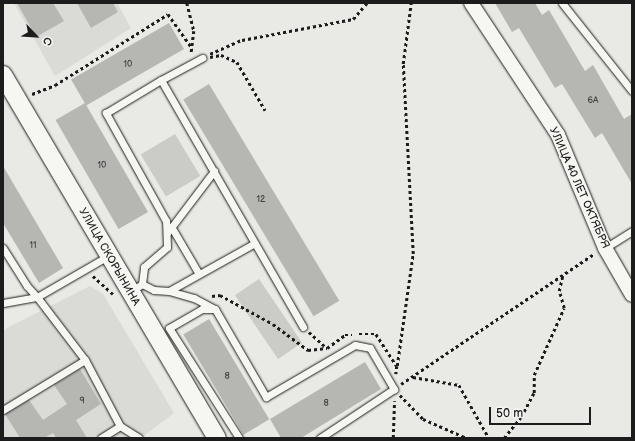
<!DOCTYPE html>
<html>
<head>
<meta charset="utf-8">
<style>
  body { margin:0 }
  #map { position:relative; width:635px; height:441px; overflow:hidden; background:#e9e9e5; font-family:"Balsamiq Sans",sans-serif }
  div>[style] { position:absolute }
  .built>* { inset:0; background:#dadad6 }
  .green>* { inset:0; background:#cbcbc7; transform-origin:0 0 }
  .building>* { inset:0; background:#b6b6b3; transform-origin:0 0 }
  .path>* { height:2.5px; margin-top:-1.25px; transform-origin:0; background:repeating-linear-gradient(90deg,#1c1c1c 0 3px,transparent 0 6px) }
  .roads { filter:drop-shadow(0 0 1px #1c1c1c) drop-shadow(0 0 1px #1c1c1c) }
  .service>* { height:7px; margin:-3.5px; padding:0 3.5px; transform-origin:3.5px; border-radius:3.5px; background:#f6f6f2 }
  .minor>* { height:14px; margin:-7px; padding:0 7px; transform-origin:7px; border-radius:7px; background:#f6f6f2 }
  .tertiary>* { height:18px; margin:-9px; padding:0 9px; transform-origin:9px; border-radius:9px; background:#f6f6f2 }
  span { translate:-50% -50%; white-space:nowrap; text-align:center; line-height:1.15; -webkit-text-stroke:3px #f6f6f2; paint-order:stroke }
  .number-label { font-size:9px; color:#424242 }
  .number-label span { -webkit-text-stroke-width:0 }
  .street-label { font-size:11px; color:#1c1c1c }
  .frame { position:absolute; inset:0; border:4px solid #1c1c1c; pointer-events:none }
  .north { position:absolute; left:16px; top:16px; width:40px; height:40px; -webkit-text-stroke:3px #f6f6f2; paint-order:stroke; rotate:115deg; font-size:11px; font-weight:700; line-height:16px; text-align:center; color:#1c1c1c }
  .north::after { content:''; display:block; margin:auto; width:14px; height:18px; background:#1c1c1c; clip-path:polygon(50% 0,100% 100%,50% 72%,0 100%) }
  .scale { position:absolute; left:489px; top:407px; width:102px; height:18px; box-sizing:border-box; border:2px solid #1c1c1c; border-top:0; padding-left:5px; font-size:12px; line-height:14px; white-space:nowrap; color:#1c1c1c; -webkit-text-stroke:3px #f6f6f2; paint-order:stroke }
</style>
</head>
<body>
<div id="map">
  <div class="built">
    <i style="clip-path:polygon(14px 3px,117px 3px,131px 28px,55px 76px)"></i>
    <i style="clip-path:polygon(90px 286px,103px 294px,174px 413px,141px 438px,3px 438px,3px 330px)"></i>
  </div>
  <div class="green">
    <i style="left:175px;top:134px;width:49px;height:40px;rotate:59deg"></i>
    <i style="left:259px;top:279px;width:77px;height:29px;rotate:56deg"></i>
  </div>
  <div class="building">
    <i style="clip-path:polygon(17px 3px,53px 3px,64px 21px,36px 37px)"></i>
    <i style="clip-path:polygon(77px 3px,113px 3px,118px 12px,91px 28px)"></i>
    <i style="clip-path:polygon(495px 3px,535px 3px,542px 15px,549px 10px,585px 71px,593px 65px,624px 119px,632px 114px,632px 184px,602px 133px,595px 138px,562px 84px,555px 88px,519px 28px,512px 32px)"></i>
    <i style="left:169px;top:23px;width:30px;height:113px;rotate:60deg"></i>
    <i style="left:209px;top:84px;width:253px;height:30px;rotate:59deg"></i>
    <i style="left:85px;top:103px;width:126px;height:34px;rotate:60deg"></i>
    <i style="clip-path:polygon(3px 166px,63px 268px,39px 283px,3px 223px)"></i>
    <i style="left:209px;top:319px;width:117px;height:30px;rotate:59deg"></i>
    <i style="clip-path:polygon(365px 362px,381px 389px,301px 438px,281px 438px,270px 419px)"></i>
    <i style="clip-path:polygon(80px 369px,101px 404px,76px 420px,87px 438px,56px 438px,53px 433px,44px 438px,20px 438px,5px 414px,29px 400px,43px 420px,67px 404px,54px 385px)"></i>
  </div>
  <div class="path">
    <i style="left:187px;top:3px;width:29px;rotate:76deg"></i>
    <i style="left:194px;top:31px;width:23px;rotate:97deg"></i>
    <i style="left:210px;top:54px;width:35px;rotate:-24deg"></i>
    <i style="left:242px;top:40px;width:113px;rotate:-10.7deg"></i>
    <i style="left:353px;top:19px;width:21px;rotate:-49deg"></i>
    <i style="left:210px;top:57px;width:11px;rotate:-10deg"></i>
    <i style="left:221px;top:55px;width:17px;rotate:24deg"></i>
    <i style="left:237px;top:62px;width:56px;rotate:59.7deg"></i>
    <i style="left:32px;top:94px;width:25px;rotate:-21deg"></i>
    <i style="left:55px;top:85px;width:133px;rotate:-32.1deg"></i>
    <i style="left:168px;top:14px;width:42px;rotate:54.8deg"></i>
    <i style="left:93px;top:276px;width:27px;rotate:42deg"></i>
    <i style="left:212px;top:296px;width:8px;rotate:-7deg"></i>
    <i style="left:220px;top:295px;width:60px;rotate:28.7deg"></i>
    <i style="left:273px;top:324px;width:44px;rotate:36.6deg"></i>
    <i style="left:308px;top:350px;width:19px;rotate:-6deg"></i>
    <i style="left:309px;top:332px;width:24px;rotate:42deg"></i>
    <i style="left:327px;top:348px;width:22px;rotate:-36deg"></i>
    <i style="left:345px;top:335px;width:7px"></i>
    <i style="left:359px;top:334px;width:17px"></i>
    <i style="left:376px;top:334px;width:38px;rotate:57deg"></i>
    <i style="left:397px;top:366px;width:8px;rotate:97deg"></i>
    <i style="left:397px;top:366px;width:113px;rotate:-81.9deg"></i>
    <i style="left:413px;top:254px;width:190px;rotate:-93deg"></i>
    <i style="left:403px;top:64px;width:62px;rotate:-82.5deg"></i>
    <i style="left:413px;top:377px;width:47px;rotate:9.9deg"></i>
    <i style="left:459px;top:385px;width:61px;rotate:60.5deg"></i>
    <i style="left:401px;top:384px;width:233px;rotate:-34deg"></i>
    <i style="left:400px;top:395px;width:33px;rotate:46deg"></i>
    <i style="left:423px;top:419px;width:48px;rotate:23.4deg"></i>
    <i style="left:393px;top:438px;width:37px;rotate:-88deg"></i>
    <i style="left:504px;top:438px;width:27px;rotate:-51deg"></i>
    <i style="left:521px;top:417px;width:27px;rotate:-62deg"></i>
    <i style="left:534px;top:393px;width:18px;rotate:-90deg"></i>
    <i style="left:534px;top:375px;width:73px;rotate:-65.9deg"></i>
    <i style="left:564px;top:308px;width:18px;rotate:-106deg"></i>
    <i style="left:559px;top:291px;width:17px;rotate:-77deg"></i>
  </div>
  <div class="roads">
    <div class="service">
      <i style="left:562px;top:3px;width:112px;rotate:51.5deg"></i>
      <i style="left:161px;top:80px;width:47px;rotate:-28.2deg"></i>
      <i style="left:172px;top:228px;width:53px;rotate:59.6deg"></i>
      <i style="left:167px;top:233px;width:78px;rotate:-52.8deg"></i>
      <i style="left:3px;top:248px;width:45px;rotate:57.7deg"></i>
      <i style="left:27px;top:286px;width:15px;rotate:48deg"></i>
      <i style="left:605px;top:248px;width:32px;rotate:-32deg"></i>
      <i style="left:142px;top:284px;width:13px;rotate:27deg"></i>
      <i style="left:154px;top:290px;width:15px;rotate:4deg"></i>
      <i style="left:169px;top:291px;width:98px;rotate:-29.2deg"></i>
      <i style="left:131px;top:291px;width:13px;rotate:-32deg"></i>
      <i style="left:142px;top:284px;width:17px;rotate:-83deg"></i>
      <i style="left:144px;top:267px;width:30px;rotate:-41deg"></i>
      <i style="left:167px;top:247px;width:26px;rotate:-92deg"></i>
      <i style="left:166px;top:221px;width:124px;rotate:-119.1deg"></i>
      <i style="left:106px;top:113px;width:64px;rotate:-31deg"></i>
      <i style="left:161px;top:80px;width:285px;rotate:60.1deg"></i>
      <i style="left:169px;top:291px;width:26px;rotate:16deg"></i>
      <i style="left:194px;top:298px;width:24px;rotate:28deg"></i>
      <i style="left:215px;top:309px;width:102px;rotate:59.9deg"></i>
      <i style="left:266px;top:397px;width:103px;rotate:-30.3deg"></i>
      <i style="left:355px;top:345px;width:15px;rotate:11deg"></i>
      <i style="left:370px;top:348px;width:48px;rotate:59.7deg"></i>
      <i style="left:394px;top:389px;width:89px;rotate:146.5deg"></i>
      <i style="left:3px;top:303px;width:35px;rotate:-10deg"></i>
      <i style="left:213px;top:309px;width:11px;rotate:180deg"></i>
      <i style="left:202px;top:309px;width:38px;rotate:150deg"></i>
      <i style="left:169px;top:328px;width:130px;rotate:57.5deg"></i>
      <i style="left:3px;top:410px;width:96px;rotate:-31.4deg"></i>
      <i style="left:120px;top:426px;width:22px;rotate:32deg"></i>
      <i style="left:101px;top:438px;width:22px;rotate:-32deg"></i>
      <i style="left:120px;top:426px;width:75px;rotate:-117.9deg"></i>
      <i style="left:85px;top:360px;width:79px;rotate:-127.3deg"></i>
      <i style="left:37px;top:297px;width:82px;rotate:-30deg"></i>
    </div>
    <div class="minor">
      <i style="left:471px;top:3px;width:158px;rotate:56.6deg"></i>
      <i style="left:558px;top:135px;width:122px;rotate:67.4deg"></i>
      <i style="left:605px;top:248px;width:54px;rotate:60.1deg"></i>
    </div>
    <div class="tertiary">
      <i style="left:3px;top:75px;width:421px;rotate:59.5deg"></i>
    </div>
  </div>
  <div class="number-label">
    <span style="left:128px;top:65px">10</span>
    <span style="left:593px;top:101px">6А</span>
    <span style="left:102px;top:166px">10</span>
    <span style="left:261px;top:200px">12</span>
    <span style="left:33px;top:246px">11</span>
    <span style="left:227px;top:377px">8</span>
    <span style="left:82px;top:401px">9</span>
    <span style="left:326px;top:404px">8</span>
  </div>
  <div class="street-label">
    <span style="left:579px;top:188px;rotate:66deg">УЛИЦА 40 ЛЕТ ОКТЯБРЯ</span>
    <span style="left:109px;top:257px;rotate:60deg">УЛИЦА СКОРЫНИНА</span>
  </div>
  <div class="frame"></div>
  <div class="north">С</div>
  <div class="scale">50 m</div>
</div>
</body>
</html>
